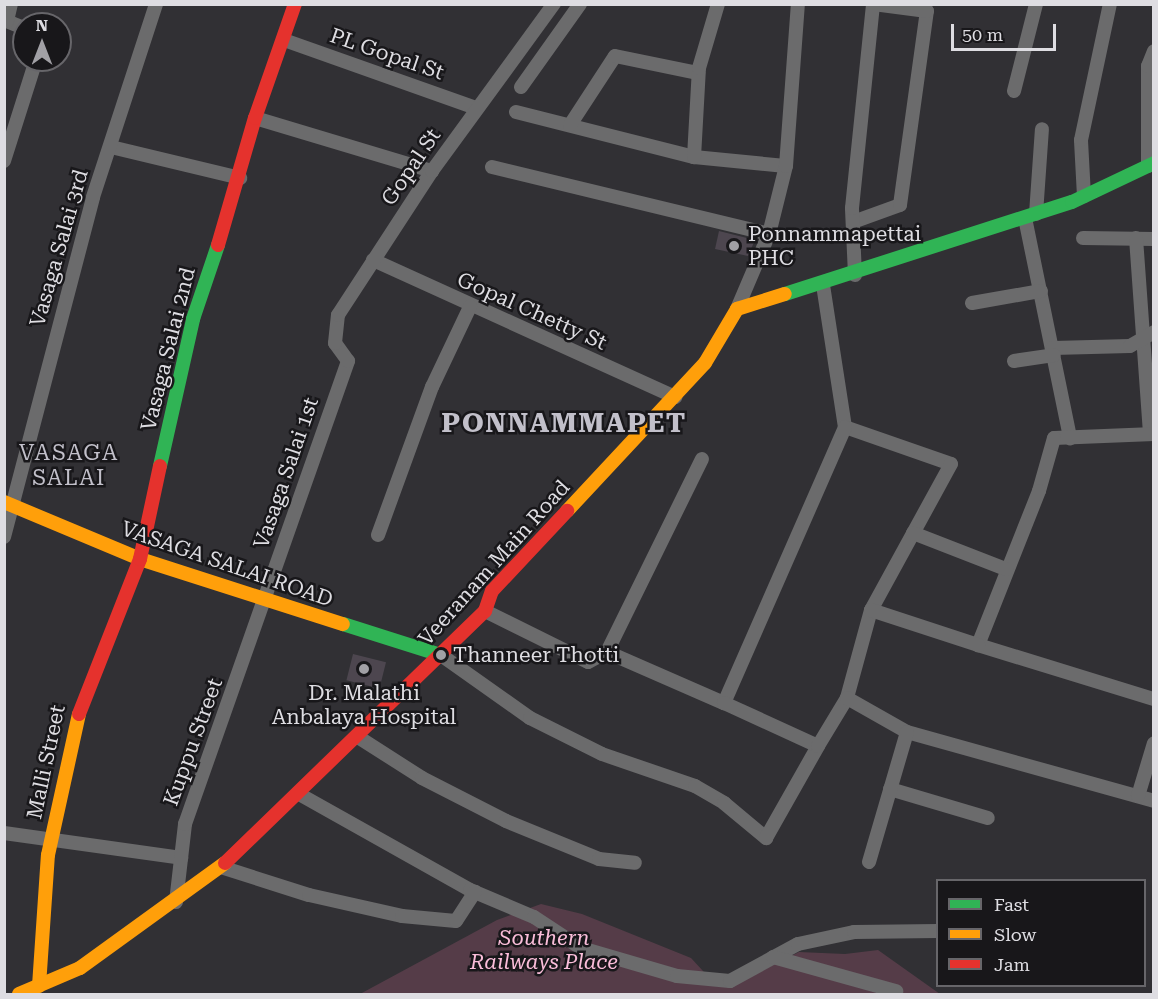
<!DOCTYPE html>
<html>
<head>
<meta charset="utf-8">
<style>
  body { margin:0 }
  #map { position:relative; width:1158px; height:999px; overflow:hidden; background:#313034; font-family:"Roboto Serif",serif }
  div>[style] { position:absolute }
  .green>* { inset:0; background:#553c48 }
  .building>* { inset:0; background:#4d464f; transform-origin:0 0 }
  .street>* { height:14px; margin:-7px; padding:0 7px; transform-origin:7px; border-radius:7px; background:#6b6b6c }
  .fast>* { height:14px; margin:-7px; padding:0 7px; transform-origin:7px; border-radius:7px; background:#30b455 }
  .slow>* { height:14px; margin:-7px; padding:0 7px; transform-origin:7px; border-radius:7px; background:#ff9f0a }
  .jam>* { height:14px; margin:-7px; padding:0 7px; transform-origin:7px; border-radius:7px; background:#e5322d }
  .dots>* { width:16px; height:16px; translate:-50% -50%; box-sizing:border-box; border:3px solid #18171a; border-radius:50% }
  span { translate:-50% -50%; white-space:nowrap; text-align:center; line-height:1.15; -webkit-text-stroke:5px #18171a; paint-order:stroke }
  .street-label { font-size:21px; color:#dedde2 }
  .poi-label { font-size:21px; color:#dedde2 }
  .left { translate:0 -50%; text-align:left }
  .park-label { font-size:21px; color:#fabdd9; font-style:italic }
  .neighbourhood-label { font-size:22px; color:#c2c0ca; letter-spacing:1.5px }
  .district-label { font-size:27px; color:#c2c0ca; font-weight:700; letter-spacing:1.5px }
  .frame { position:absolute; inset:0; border:6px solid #dedde2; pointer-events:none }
  .legend { position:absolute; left:936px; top:879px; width:210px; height:108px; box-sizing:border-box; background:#18171a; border:2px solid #67666a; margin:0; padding:8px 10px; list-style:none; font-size:18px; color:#dedde2 }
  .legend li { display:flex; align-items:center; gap:12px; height:30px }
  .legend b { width:30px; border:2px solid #67666a }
  .north { position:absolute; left:12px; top:12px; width:60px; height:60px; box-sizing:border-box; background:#18171a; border:2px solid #67666a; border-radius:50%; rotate:0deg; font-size:16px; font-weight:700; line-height:24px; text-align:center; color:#dedde2 }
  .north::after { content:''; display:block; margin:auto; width:21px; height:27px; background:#a1a0a5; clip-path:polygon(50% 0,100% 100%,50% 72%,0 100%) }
  .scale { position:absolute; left:951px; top:24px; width:105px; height:27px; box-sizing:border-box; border:3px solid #dedde2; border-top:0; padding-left:8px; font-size:18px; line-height:21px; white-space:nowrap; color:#dedde2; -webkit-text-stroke:4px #18171a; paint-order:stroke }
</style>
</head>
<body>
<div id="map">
  <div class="green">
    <i style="clip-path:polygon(541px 904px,582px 914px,691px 958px,715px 984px,765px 969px,799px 952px,845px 954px,878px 950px,940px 994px,360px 994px,497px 920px)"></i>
  </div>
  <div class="building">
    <i style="clip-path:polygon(719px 231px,755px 240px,748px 256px,715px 249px)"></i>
    <i style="left:353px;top:654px;width:34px;height:27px;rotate:14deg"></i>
  </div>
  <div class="street">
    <i style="left:4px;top:20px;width:22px;rotate:22deg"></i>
    <i style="left:7px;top:21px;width:17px;rotate:-77deg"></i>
    <i style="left:284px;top:40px;width:204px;rotate:19.5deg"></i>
    <i style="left:521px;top:87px;width:102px;rotate:-54.6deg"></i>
    <i style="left:1014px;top:91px;width:90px;rotate:-75.8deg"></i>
    <i style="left:516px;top:112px;width:184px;rotate:14.2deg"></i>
    <i style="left:694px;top:157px;width:92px;rotate:5.6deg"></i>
    <i style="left:255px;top:118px;width:185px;rotate:16.7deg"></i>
    <i style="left:570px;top:125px;width:82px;rotate:-56.9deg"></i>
    <i style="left:615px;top:56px;width:85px;rotate:11.6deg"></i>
    <i style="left:111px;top:147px;width:133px;rotate:13.5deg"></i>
    <i style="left:694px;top:157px;width:89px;rotate:-86.8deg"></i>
    <i style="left:699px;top:68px;width:67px;rotate:-73.5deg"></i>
    <i style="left:4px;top:161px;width:106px;rotate:-72.4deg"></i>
    <i style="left:1148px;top:166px;width:100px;rotate:-90deg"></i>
    <i style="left:1148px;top:66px;width:16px;rotate:-68deg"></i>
    <i style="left:492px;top:167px;width:285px;rotate:13.6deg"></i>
    <i style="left:1084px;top:196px;width:56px;rotate:-93.1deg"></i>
    <i style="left:1081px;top:140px;width:139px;rotate:-78deg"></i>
    <i style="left:1036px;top:214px;width:85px;rotate:-86deg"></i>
    <i style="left:1025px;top:218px;width:225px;rotate:78.4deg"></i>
    <i style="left:853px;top:222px;width:50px;rotate:-19.9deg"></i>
    <i style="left:900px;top:205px;width:196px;rotate:-82.1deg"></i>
    <i style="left:927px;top:11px;width:54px;rotate:-172.6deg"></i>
    <i style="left:1083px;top:238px;width:71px;rotate:0.8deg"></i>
    <i style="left:1136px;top:238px;width:196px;rotate:85.9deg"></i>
    <i style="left:373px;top:260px;width:332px;rotate:24.4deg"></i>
    <i style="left:855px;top:275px;width:67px;rotate:-92.6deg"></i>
    <i style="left:852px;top:208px;width:204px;rotate:-84.1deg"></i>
    <i style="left:823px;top:285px;width:144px;rotate:81.2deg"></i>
    <i style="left:845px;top:427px;width:112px;rotate:19.2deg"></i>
    <i style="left:951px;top:464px;width:166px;rotate:118.7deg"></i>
    <i style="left:871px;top:610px;width:91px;rotate:105.3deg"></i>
    <i style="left:972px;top:303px;width:70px;rotate:-9.9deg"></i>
    <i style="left:737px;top:309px;width:82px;rotate:-66.9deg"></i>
    <i style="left:769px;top:234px;width:70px;rotate:-76deg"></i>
    <i style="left:786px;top:166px;width:162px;rotate:-85.8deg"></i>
    <i style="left:1053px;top:348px;width:77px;rotate:-1.5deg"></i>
    <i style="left:1130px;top:346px;width:28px;rotate:-30deg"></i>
    <i style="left:1014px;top:361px;width:40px;rotate:-8.5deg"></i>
    <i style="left:1154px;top:434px;width:100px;rotate:177.7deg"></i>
    <i style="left:1054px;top:438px;width:55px;rotate:105.8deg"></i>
    <i style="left:1039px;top:491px;width:166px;rotate:111.6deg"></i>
    <i style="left:978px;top:645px;width:184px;rotate:17.1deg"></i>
    <i style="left:913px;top:533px;width:100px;rotate:21.2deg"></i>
    <i style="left:378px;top:535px;width:158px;rotate:-70deg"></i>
    <i style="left:432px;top:387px;width:89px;rotate:-64.6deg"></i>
    <i style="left:4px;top:537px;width:351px;rotate:-75.3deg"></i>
    <i style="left:93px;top:197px;width:203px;rotate:-71.9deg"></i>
    <i style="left:871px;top:610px;width:113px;rotate:18.1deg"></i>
    <i style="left:485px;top:611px;width:115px;rotate:26.3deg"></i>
    <i style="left:588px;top:662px;width:21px;rotate:-28deg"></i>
    <i style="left:607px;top:652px;width:215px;rotate:-63.8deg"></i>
    <i style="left:607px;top:652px;width:128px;rotate:23.6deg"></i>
    <i style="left:724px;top:703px;width:301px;rotate:-66.3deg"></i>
    <i style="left:441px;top:655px;width:109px;rotate:35.3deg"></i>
    <i style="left:530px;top:718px;width:80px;rotate:26.6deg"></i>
    <i style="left:602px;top:754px;width:98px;rotate:19deg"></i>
    <i style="left:695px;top:786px;width:34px;rotate:30deg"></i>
    <i style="left:724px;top:803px;width:55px;rotate:39.8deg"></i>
    <i style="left:766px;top:838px;width:106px;rotate:-60.5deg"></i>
    <i style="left:724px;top:703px;width:103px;rotate:24.6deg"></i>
    <i style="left:818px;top:746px;width:56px;rotate:-58.9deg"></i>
    <i style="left:847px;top:698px;width:69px;rotate:29.5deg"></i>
    <i style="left:907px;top:732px;width:256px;rotate:15.6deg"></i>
    <i style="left:358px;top:737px;width:76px;rotate:32.6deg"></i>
    <i style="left:422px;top:778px;width:94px;rotate:27.1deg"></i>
    <i style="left:506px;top:821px;width:100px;rotate:22.2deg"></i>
    <i style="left:599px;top:859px;width:36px;rotate:6deg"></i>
    <i style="left:890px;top:789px;width:102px;rotate:16.5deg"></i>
    <i style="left:299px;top:794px;width:196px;rotate:29.3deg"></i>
    <i style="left:470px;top:890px;width:69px;rotate:22.9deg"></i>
    <i style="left:534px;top:917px;width:56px;rotate:33.4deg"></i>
    <i style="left:581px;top:948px;width:100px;rotate:16.3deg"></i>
    <i style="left:677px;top:976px;width:53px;rotate:5.4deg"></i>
    <i style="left:730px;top:981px;width:77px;rotate:-28.6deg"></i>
    <i style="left:798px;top:944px;width:57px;rotate:-12.1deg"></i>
    <i style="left:854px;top:932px;width:84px;rotate:-0.7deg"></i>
    <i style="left:1138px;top:796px;width:55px;rotate:-73.2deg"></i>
    <i style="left:4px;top:833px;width:179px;rotate:8deg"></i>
    <i style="left:869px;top:862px;width:135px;rotate:-73.7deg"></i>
    <i style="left:221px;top:867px;width:92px;rotate:17.7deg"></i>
    <i style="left:309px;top:895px;width:95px;rotate:12.7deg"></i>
    <i style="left:402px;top:916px;width:54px;rotate:5.3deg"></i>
    <i style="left:456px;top:921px;width:35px;rotate:-57deg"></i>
    <i style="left:176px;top:902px;width:79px;rotate:-83.4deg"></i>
    <i style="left:185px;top:824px;width:491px;rotate:-70.6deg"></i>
    <i style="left:348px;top:361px;width:22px;rotate:-126deg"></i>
    <i style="left:335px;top:343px;width:28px;rotate:-84deg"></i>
    <i style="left:338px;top:315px;width:172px;rotate:-56.9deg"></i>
    <i style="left:432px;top:171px;width:207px;rotate:-53.9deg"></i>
    <i style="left:773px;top:957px;width:128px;rotate:15.5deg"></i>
  </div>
  <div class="fast">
    <i style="left:785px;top:294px;width:301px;rotate:-17.8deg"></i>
    <i style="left:1072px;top:202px;width:91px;rotate:-25.4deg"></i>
    <i style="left:160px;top:466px;width:151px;rotate:-77.3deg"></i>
    <i style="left:193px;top:319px;width:78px;rotate:-71.3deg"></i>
    <i style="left:343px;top:624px;width:103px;rotate:17.6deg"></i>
  </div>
  <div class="slow">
    <i style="left:4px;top:502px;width:147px;rotate:22.7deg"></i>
    <i style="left:140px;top:559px;width:213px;rotate:17.8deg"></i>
    <i style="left:567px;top:511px;width:202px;rotate:-47deg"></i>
    <i style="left:705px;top:363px;width:63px;rotate:-59.3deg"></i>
    <i style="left:737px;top:309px;width:50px;rotate:-17.4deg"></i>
    <i style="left:39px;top:986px;width:131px;rotate:-86.1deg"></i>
    <i style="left:48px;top:855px;width:144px;rotate:-77.6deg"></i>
    <i style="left:19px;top:994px;width:66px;rotate:-23.1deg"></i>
    <i style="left:80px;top:968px;width:179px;rotate:-35.9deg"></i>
  </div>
  <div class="jam">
    <i style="left:218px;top:245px;width:132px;rotate:-73.8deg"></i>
    <i style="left:255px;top:118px;width:121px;rotate:-70.7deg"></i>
    <i style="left:79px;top:714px;width:167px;rotate:-68.5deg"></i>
    <i style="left:140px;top:559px;width:95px;rotate:-77.9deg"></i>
    <i style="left:225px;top:863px;width:362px;rotate:-44.1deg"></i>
    <i style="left:485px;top:611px;width:21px;rotate:-71deg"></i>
    <i style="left:492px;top:591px;width:110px;rotate:-46.8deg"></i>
  </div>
  <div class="dots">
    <i style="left:734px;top:246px;background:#a1a0a5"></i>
    <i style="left:441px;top:655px;background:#a1a0a5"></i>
    <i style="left:364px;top:669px;background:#a1a0a5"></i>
  </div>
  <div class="street-label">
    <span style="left:387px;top:54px;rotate:19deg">PL Gopal St</span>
    <span style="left:411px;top:167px;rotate:-56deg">Gopal St</span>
    <span style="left:59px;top:248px;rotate:-74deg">Vasaga Salai 3rd</span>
    <span style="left:532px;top:311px;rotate:24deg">Gopal Chetty St</span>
    <span style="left:168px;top:349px;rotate:-76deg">Vasaga Salai 2nd</span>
    <span style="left:286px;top:473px;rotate:-71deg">Vasaga Salai 1st</span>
    <span style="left:494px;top:563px;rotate:-48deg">Veeranam Main Road</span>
    <span style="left:227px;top:564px;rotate:19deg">VASAGA SALAI ROAD</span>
    <span style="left:193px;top:742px;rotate:-70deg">Kuppu Street</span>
    <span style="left:46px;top:762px;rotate:-78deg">Malli Street</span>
  </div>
  <div class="poi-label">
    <span class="left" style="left:748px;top:246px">Ponnammapettai<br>PHC</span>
    <span class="left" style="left:453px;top:655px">Thanneer Thotti</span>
    <span style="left:364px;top:705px">Dr. Malathi<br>Anbalaya Hospital</span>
  </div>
  <div class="park-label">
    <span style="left:544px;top:950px">Southern<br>Railways Place</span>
  </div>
  <div class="neighbourhood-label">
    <span style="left:69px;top:465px">VASAGA<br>SALAI</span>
  </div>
  <div class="district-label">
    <span style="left:564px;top:424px">PONNAMMAPET</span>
  </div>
  <div class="frame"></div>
  <ul class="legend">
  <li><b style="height:8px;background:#30b455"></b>Fast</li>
  <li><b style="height:8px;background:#ff9f0a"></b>Slow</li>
  <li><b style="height:8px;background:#e5322d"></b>Jam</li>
  </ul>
  <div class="north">N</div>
  <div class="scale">50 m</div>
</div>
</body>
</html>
